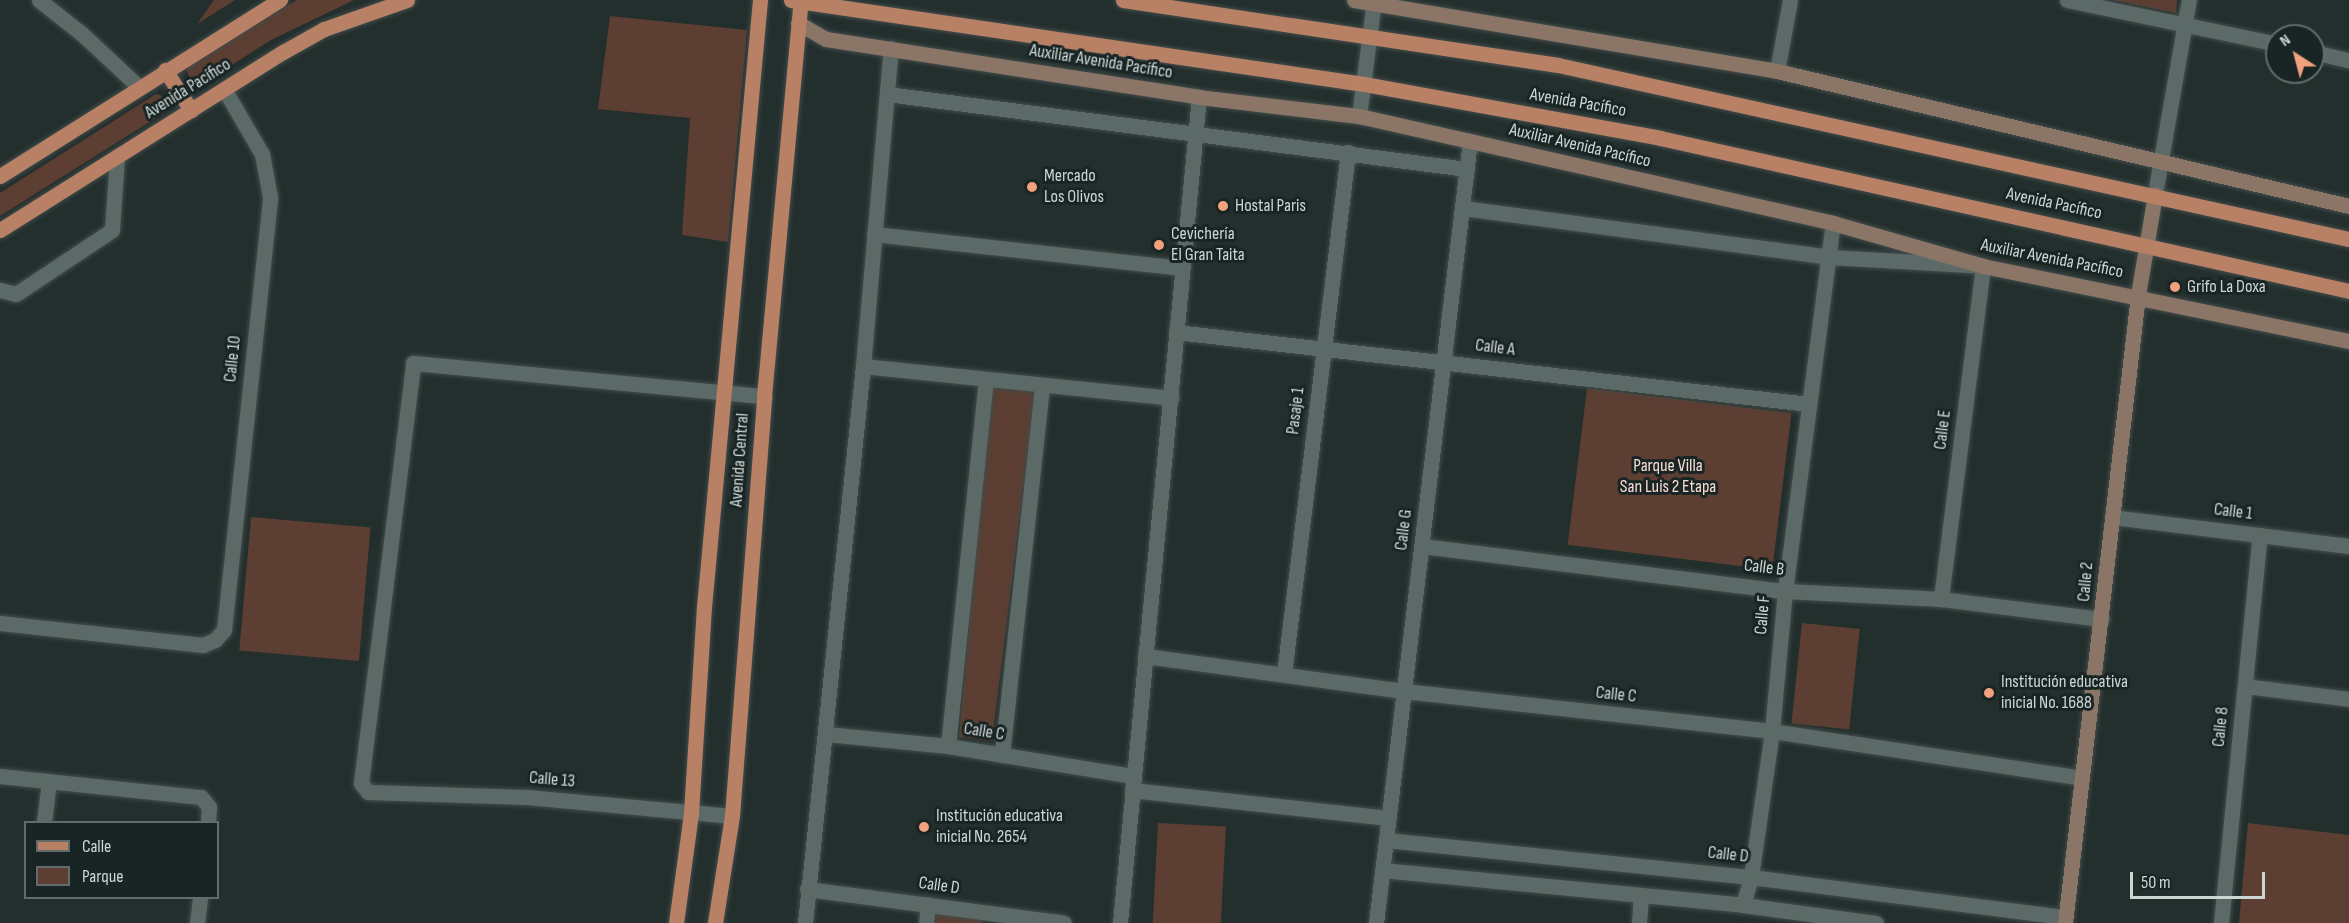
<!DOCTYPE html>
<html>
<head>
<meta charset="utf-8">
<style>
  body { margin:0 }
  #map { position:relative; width:2349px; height:923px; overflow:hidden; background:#232f2d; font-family:"Sofia Sans Condensed",sans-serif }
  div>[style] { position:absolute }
  .green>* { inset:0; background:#5c3e32; transform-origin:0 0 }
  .roads { filter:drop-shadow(0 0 2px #424c4b) drop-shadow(0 0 2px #424c4b) }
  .street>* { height:15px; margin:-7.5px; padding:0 7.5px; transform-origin:7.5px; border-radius:7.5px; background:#5c6a67 }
  .secondary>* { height:15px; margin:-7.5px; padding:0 7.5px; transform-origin:7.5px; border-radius:7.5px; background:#8a7566 }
  .primary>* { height:15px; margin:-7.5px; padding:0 7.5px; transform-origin:7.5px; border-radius:7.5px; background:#b88165 }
  .dots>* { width:16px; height:16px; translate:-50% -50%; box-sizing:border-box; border:3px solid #192524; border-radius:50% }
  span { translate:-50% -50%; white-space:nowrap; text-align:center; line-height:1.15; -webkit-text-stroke:6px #192524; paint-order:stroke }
  .street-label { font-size:18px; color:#ced6d4 }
  .poi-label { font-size:18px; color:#ced6d4 }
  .left { translate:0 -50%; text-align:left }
  .park-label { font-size:18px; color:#f9ddd1 }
  .legend { position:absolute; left:24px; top:821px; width:195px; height:78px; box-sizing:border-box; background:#192524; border:2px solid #616c6a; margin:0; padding:8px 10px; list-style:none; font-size:18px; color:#ced6d4 }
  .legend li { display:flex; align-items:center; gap:12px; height:30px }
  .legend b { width:30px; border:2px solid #616c6a }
  .north { position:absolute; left:2265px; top:24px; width:60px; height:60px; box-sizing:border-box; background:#192524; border:2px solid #616c6a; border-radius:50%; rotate:324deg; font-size:16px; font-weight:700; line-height:24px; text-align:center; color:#ced6d4 }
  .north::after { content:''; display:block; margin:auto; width:21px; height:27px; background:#f2a17e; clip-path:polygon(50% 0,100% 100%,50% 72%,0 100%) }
  .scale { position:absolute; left:2130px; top:872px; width:135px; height:27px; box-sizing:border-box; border:3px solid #ced6d4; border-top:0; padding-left:8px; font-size:18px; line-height:21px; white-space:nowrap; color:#ced6d4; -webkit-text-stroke:4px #192524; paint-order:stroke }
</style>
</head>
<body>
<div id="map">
  <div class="green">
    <i style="clip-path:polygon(214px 0,235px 0,197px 24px)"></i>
    <i style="clip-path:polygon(297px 0,354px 0,271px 40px,210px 79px,199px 84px,190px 80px,187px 70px,193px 62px)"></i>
    <i style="clip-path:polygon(2112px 0,2177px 0,2176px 13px)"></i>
    <i style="clip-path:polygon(610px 16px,747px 30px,728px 242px,682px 235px,690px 118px,598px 109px)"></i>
    <i style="clip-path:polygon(156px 94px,162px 96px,167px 111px,0 216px,0 193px)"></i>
    <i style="clip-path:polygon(991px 387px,1035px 392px,992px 741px,959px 737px)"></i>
    <i style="left:1587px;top:388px;width:206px;height:158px;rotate:7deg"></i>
    <i style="left:251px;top:517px;width:120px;height:134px;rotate:5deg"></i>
    <i style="left:1802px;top:623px;width:58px;height:101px;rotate:6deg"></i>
    <i style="left:1158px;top:823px;width:68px;height:100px;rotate:3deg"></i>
    <i style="clip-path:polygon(2248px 823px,2349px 835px,2349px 923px,2239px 923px)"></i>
    <i style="clip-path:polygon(932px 911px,983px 919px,982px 923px,931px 923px)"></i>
  </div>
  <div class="roads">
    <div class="street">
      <i style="left:39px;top:0;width:53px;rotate:38.2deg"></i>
      <i style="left:81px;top:33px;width:79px;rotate:43deg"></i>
      <i style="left:2067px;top:0;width:215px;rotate:11.8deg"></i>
      <i style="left:2313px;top:52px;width:37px;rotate:13deg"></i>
      <i style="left:1777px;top:71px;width:72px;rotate:-79.6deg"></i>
      <i style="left:887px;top:94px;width:585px;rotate:7.37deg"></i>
      <i style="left:1359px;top:116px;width:117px;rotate:-82.6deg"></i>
      <i style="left:2155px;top:194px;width:197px;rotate:-80.1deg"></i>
      <i style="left:1463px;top:208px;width:369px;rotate:7.6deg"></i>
      <i style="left:1829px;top:257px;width:154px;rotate:3.3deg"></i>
      <i style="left:1983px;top:266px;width:336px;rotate:97.2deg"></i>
      <i style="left:874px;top:234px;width:310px;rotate:6.3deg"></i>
      <i style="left:0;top:290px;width:16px;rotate:14deg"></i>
      <i style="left:16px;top:294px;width:115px;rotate:-33.7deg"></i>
      <i style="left:112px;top:230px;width:73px;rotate:-86.1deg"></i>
      <i style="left:1176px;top:332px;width:637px;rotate:6.49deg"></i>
      <i style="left:863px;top:366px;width:310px;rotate:5.9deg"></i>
      <i style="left:2112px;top:517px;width:239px;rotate:7deg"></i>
      <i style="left:1422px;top:546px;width:366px;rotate:7.1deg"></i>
      <i style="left:1785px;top:591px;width:156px;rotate:2.9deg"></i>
      <i style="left:1941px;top:599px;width:162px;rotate:7.1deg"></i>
      <i style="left:0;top:623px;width:204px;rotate:6.2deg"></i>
      <i style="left:203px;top:645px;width:13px;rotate:-23deg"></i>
      <i style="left:215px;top:640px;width:13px;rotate:-48deg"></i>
      <i style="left:224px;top:630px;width:435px;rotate:-83.9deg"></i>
      <i style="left:270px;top:197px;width:44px;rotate:-100.5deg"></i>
      <i style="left:262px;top:154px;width:75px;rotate:-120.3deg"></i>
      <i style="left:1145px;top:656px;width:261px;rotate:7.7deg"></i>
      <i style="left:1404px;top:691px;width:370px;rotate:6.2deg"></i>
      <i style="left:1772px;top:731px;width:313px;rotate:8.6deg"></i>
      <i style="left:1284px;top:674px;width:526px;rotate:-83.01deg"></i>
      <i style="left:2245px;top:686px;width:105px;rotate:7.1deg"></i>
      <i style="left:826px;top:734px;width:123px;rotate:5.6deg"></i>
      <i style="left:948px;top:746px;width:188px;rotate:9.2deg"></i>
      <i style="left:948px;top:746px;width:369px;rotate:-84.1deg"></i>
      <i style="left:1002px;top:755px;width:372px;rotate:-83.8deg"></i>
      <i style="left:0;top:776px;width:202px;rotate:6deg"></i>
      <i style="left:201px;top:797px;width:13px;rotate:51deg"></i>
      <i style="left:209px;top:807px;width:15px;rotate:94deg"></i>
      <i style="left:1132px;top:790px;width:258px;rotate:6.2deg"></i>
      <i style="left:732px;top:816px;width:206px;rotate:-174.7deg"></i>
      <i style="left:527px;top:797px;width:159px;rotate:-178.2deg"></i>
      <i style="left:368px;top:792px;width:11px;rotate:-128deg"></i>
      <i style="left:361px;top:783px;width:423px;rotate:-82.9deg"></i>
      <i style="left:413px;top:363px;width:353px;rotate:5.4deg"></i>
      <i style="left:44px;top:822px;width:41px;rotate:-83deg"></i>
      <i style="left:1386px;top:840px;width:367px;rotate:5.8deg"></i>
      <i style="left:1751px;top:877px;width:317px;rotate:7.3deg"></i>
      <i style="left:1382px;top:870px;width:363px;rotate:5.5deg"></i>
      <i style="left:1743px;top:905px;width:134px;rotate:7.7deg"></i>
      <i style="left:807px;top:889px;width:259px;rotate:7.5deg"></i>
      <i style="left:1743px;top:905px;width:29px;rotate:-74deg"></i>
      <i style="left:1751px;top:877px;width:148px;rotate:-81.8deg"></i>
      <i style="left:1772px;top:731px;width:141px;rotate:-84.7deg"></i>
      <i style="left:1785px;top:591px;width:371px;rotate:-82.6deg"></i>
      <i style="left:197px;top:923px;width:25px;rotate:-83deg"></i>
      <i style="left:805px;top:923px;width:560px;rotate:-84.06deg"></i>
      <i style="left:863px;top:366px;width:319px;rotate:-85deg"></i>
      <i style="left:926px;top:923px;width:19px;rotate:-84deg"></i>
      <i style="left:1120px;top:923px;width:830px;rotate:-84.54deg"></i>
      <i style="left:1376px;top:923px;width:788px;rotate:-83.15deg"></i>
      <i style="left:1639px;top:923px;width:28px;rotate:-86deg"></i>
      <i style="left:2221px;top:923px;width:390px;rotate:-84.3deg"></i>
    </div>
    <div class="secondary">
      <i style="left:1354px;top:0;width:429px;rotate:9.5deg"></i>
      <i style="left:1777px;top:71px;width:588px;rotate:13.28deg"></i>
      <i style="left:798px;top:23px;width:32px;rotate:30deg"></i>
      <i style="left:826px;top:39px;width:377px;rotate:8.8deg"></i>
      <i style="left:1199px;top:97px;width:161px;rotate:6.8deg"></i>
      <i style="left:1359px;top:116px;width:486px;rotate:12.7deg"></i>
      <i style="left:1833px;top:223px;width:156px;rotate:16deg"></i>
      <i style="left:1983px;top:266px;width:374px;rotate:11.6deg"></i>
      <i style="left:2065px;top:923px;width:632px;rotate:-83.37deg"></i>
      <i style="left:2138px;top:295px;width:102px;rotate:-80.4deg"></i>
    </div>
    <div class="primary">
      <i style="left:791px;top:0;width:579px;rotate:8.34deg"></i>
      <i style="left:1364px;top:84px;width:301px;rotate:10.3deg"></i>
      <i style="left:1660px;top:138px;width:706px;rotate:12.52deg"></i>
      <i style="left:1123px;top:0;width:440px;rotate:8.5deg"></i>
      <i style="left:1558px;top:65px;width:810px;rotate:12.41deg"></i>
      <i style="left:165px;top:70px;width:48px;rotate:57deg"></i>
      <i style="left:0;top:176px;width:331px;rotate:-32.2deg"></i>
      <i style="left:0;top:230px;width:334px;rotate:-32.2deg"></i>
      <i style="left:283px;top:52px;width:47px;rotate:-29.3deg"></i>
      <i style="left:324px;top:29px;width:88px;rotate:-19.3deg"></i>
      <i style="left:676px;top:923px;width:111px;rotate:-82.2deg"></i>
      <i style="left:691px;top:813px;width:206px;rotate:-86.4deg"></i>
      <i style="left:704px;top:607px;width:610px;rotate:-84.73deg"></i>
      <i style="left:715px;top:923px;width:108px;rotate:-81deg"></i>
      <i style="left:732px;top:816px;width:421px;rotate:-85.6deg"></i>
      <i style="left:764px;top:396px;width:398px;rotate:-84.7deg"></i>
    </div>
  </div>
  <div class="dots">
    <i style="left:1032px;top:187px;background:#f2a17e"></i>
    <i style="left:1223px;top:206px;background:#f2a17e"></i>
    <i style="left:1159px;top:245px;background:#f2a17e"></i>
    <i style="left:2175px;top:287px;background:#f2a17e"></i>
    <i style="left:1989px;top:693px;background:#f2a17e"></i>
    <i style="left:924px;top:827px;background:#f2a17e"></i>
  </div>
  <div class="street-label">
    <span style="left:1101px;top:62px;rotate:9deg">Auxiliar Avenida Pacífico</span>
    <span style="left:188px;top:89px;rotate:-32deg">Avenida Pacífico</span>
    <span style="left:1578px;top:103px;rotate:10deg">Avenida Pacífico</span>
    <span style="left:1580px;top:146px;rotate:13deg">Auxiliar Avenida Pacífico</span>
    <span style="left:2054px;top:204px;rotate:12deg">Avenida Pacífico</span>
    <span style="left:2052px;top:259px;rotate:11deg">Auxiliar Avenida Pacífico</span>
    <span style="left:1495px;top:348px;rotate:7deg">Calle A</span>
    <span style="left:233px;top:359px;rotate:-84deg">Calle 10</span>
    <span style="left:1296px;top:411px;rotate:-83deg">Pasaje 1</span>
    <span style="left:1943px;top:430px;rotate:-83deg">Calle E</span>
    <span style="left:740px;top:460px;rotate:-86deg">Avenida Central</span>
    <span style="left:2233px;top:512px;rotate:7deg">Calle 1</span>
    <span style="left:1404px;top:530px;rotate:-83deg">Calle G</span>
    <span style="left:1764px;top:568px;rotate:7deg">Calle B</span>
    <span style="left:2086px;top:582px;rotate:-85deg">Calle 2</span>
    <span style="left:1763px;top:615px;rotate:-85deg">Calle F</span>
    <span style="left:1616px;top:695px;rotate:6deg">Calle C</span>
    <span style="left:2221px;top:727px;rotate:-84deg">Calle 8</span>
    <span style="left:984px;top:732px;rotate:9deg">Calle C</span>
    <span style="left:552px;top:780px;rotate:5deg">Calle 13</span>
    <span style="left:1728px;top:855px;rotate:6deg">Calle D</span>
    <span style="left:939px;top:886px;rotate:8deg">Calle D</span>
  </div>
  <div class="poi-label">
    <span class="left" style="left:1044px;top:187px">Mercado<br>Los Olivos</span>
    <span class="left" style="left:1235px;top:206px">Hostal Paris</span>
    <span class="left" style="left:1171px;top:245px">Cevichería<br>El Gran Taita</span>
    <span class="left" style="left:2187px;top:287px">Grifo La Doxa</span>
    <span class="left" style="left:2001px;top:693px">Institución educativa<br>inicial No. 1688</span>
    <span class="left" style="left:936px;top:827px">Institución educativa<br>inicial No. 2654</span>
  </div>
  <div class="park-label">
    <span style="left:1668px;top:477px">Parque Villa<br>San Luis 2 Etapa</span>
  </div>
  <ul class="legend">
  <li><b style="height:8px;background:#b88165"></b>Calle</li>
  <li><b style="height:16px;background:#5c3e32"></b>Parque</li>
  </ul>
  <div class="north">N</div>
  <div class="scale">50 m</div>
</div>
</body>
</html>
